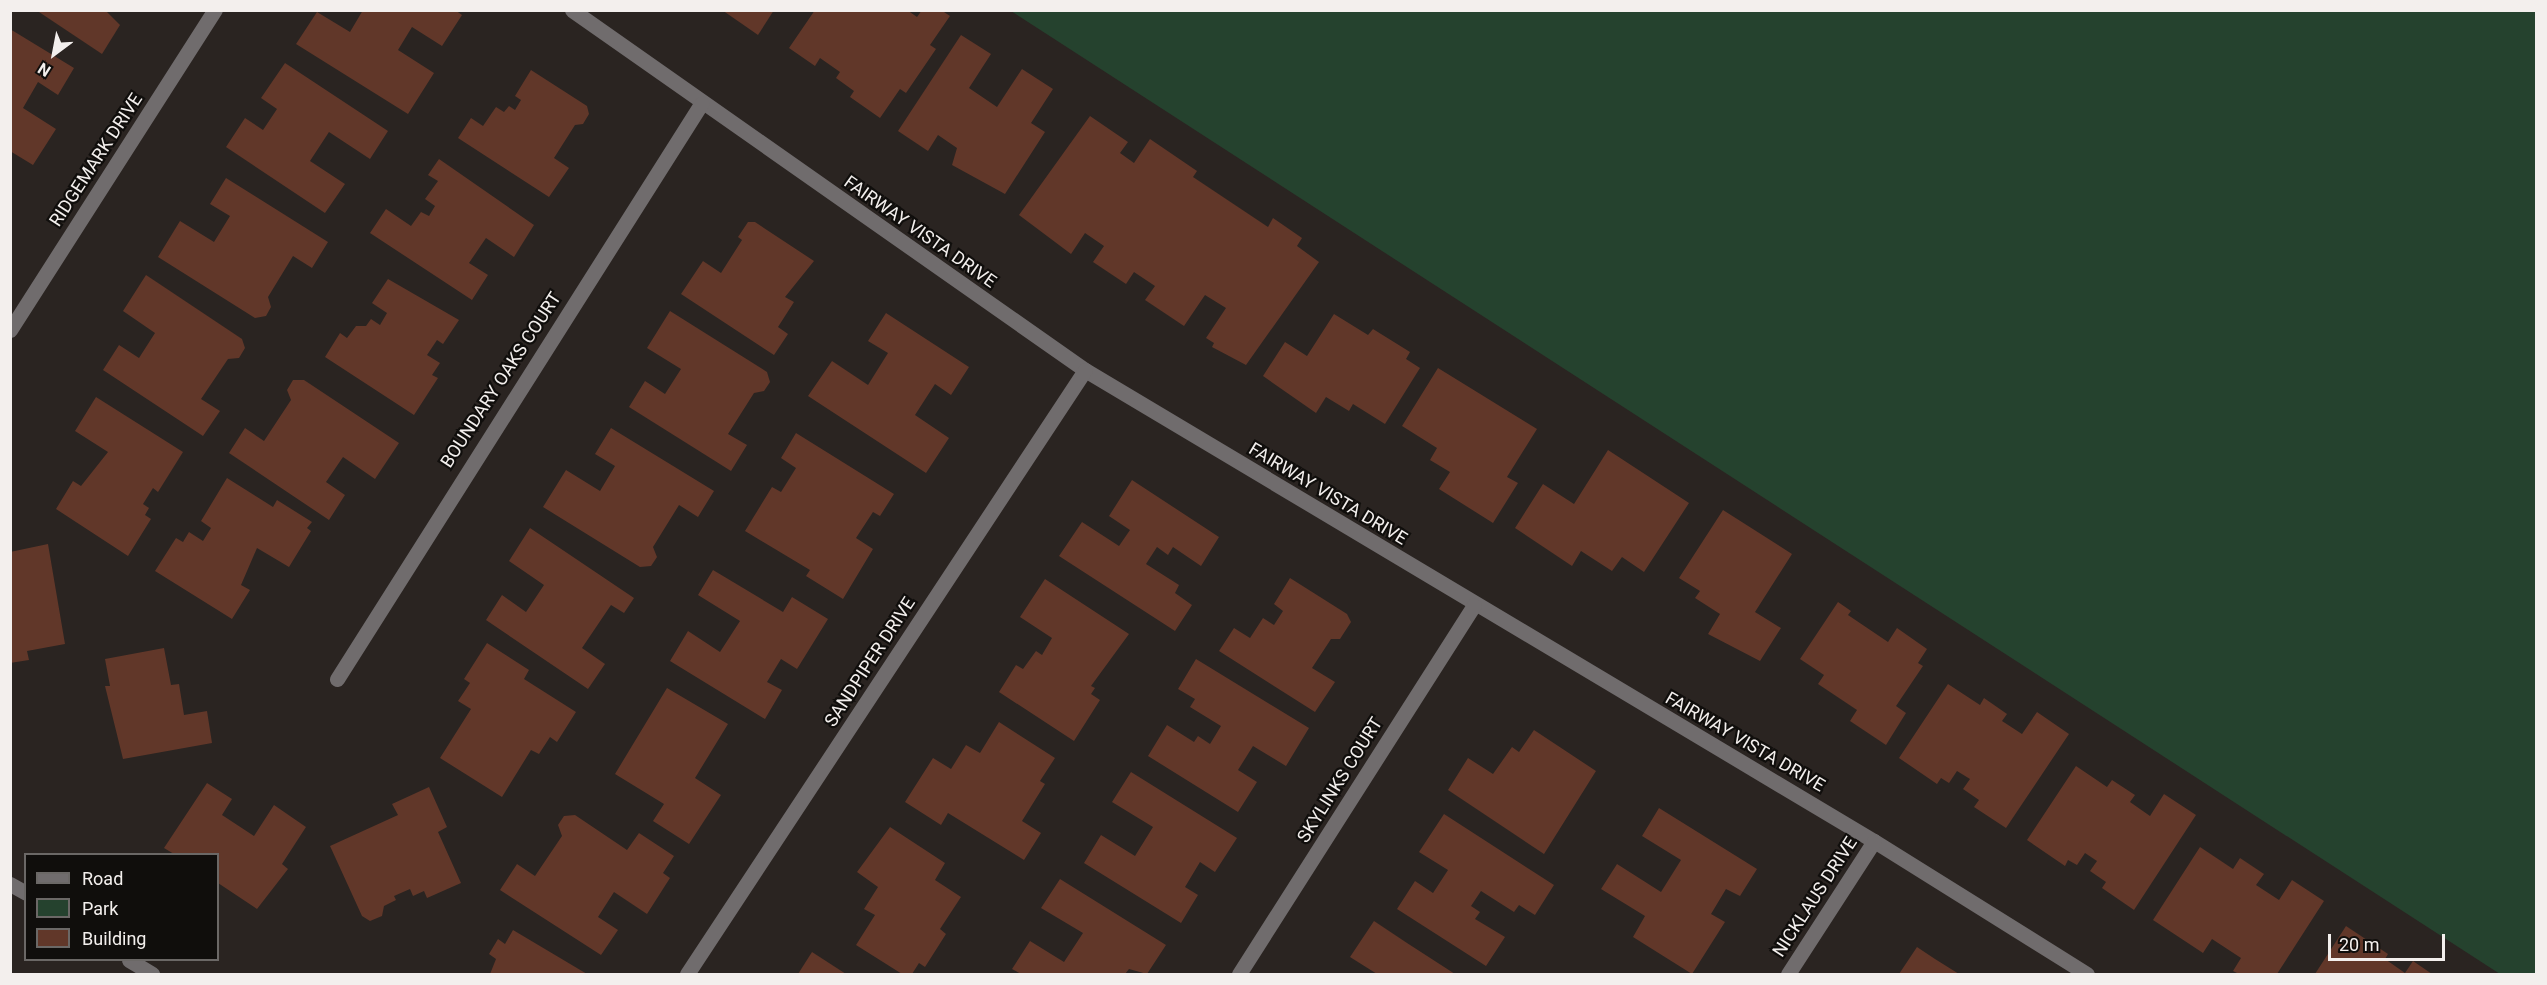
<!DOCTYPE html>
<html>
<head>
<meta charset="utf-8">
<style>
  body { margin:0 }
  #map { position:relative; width:2547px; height:985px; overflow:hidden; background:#2a2421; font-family:Roboto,sans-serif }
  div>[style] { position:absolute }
  .green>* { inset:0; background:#25422e }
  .building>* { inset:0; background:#613729 }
  .minor>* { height:15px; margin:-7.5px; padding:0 7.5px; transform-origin:7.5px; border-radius:7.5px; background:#706c6d }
  .tertiary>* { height:15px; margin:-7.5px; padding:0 7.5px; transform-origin:7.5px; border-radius:7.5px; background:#706c6d }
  span { translate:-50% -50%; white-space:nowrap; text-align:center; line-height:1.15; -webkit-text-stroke:4.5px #100e0c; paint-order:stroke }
  .street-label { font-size:18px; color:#f3efed }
  .frame { position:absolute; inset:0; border:12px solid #f3efed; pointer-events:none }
  .legend { position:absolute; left:24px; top:853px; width:195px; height:108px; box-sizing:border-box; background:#100e0c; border:2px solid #6b6866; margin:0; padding:8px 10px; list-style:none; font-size:18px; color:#f3efed }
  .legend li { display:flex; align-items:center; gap:12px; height:30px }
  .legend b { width:30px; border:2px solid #6b6866 }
  .north { position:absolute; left:24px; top:24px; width:60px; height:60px; -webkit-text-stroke:4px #100e0c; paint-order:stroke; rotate:212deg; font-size:16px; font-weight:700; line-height:24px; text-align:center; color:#f3efed }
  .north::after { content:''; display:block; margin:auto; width:21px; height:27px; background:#f3efed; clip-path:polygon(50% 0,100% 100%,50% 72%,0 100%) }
  .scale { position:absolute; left:2328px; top:934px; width:117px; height:27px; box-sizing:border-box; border:3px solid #f3efed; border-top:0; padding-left:8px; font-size:18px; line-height:21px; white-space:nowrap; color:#f3efed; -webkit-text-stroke:4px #100e0c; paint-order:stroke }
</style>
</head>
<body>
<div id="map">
  <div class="green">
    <i style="clip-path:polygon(1011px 11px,2536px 11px,2536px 974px,2500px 974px)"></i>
  </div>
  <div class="building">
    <i style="clip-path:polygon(36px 10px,105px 10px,120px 25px,102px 54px)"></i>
    <i style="clip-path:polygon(363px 10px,455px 10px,462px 15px,442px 46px,412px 27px,398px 50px,434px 73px,408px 114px,296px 44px,317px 12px,350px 32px)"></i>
    <i style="clip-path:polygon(722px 10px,774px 10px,758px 35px)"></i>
    <i style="clip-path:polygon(815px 10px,907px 10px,917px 17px,922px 10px,941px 10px,950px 16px,930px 45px,936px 49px,906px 93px,900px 89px,880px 118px,850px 97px,854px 91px,836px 78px,840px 72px,820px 58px,815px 66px,789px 48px)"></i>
    <i style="clip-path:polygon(10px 29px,74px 68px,58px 95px,38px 82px,23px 108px,56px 129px,33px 165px,10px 151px)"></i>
    <i style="clip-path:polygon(961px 35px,991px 54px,969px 88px,997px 107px,1022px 69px,1053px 89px,1031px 123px,1045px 132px,1005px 194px,952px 165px,957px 148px,938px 135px,928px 151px,898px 131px)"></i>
    <i style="clip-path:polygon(285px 63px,388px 131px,370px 159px,329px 132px,310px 161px,345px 184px,325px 213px,226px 147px,245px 118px,263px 130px,277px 109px,261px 98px)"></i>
    <i style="clip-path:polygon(531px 70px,587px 106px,589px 114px,583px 124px,575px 125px,554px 158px,569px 168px,549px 197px,458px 138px,471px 118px,483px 126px,496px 107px,504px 112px,509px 106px,515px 110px,521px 100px,515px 96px)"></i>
    <i style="clip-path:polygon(1090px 116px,1128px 142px,1120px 153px,1134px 163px,1150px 139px,1197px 171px,1193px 177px,1268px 227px,1273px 218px,1302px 238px,1297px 246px,1319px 262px,1246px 365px,1212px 347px,1214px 343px,1206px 338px,1226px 308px,1205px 295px,1184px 326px,1145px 300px,1155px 286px,1134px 272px,1126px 284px,1093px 262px,1104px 246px,1085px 233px,1071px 254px,1019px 215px)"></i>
    <i style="clip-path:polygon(439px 159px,534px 225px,514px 257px,486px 238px,469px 263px,488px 275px,472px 300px,370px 233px,386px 209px,411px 226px,421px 212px,429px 216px,435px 206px,425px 199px,438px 181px,428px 175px)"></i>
    <i style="clip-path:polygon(226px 178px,328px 242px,312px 268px,293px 256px,268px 297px,271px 307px,266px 316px,255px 318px,158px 257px,180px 221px,214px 242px,230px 216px,210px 204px)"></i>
    <i style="clip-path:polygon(748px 222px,755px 222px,814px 261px,785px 297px,794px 302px,778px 327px,788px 334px,774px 355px,681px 294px,703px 261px,721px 273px,742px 240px,738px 237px)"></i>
    <i style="clip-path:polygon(146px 275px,242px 339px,245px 348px,239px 358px,228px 359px,201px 399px,220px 411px,203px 436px,103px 370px,119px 345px,139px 358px,155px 333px,123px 311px)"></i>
    <i style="clip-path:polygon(388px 279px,459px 320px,443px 344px,437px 340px,427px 355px,440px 363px,432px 375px,438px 378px,414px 415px,325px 357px,340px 333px,347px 338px,356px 326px,366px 326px,371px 319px,380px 325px,387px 313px,372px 303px)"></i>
    <i style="clip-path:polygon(670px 311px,767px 372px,770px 382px,764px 391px,754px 393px,728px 434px,747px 445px,731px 471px,629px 407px,645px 381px,665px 394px,681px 369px,647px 348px)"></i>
    <i style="clip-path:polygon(886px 313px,969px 367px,951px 395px,935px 384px,915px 415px,949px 438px,926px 473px,808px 396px,832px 361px,868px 385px,888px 353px,868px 341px)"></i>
    <i style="clip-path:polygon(1334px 314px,1368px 335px,1373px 329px,1410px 352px,1406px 359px,1420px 368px,1385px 424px,1353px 404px,1349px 411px,1326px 397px,1316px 413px,1263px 376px,1285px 342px,1307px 356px)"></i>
    <i style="clip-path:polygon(1438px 368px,1537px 429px,1507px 477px,1518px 483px,1493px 523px,1439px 489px,1450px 472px,1430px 460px,1437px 448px,1402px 426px)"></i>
    <i style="clip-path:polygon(293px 380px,304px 380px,399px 443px,375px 479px,343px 457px,326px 482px,345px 495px,329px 520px,229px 453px,245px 428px,264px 441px,291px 400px,287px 390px)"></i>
    <i style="clip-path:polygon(96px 397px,183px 452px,158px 492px,153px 488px,143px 504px,149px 508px,145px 515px,151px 519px,128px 556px,56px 509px,73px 481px,81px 486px,108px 452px,75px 431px)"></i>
    <i style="clip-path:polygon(611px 428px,714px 491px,698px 517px,679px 505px,653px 547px,657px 557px,651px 566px,640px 567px,543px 507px,566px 470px,600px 491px,615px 466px,595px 454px)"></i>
    <i style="clip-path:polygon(796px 433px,894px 494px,880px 516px,873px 512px,856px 538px,873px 549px,843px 599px,806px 576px,810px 570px,745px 531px,772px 487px,781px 492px,796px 468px,781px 458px)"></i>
    <i style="clip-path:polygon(1608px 450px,1689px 503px,1644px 572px,1622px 557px,1612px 571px,1581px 551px,1572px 566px,1515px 528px,1543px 484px,1574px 504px)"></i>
    <i style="clip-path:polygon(227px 478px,273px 507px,277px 500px,312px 522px,307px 528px,311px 531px,289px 567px,257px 548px,241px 585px,250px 590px,232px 619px,155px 571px,176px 538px,183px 542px,189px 532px,203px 541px,211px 528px,201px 521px)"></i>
    <i style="clip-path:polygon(1132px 480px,1219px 537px,1201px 566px,1173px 547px,1168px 555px,1157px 547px,1146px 564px,1179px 585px,1175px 593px,1192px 605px,1175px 631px,1059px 556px,1082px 522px,1119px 546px,1130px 530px,1109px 516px)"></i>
    <i style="clip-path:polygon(1723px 510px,1792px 554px,1755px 612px,1781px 628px,1760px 661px,1708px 634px,1720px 614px,1695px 598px,1700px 591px,1679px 578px)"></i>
    <i style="clip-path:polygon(530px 528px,634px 598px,624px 613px,611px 605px,582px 648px,605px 664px,588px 689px,486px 620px,502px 595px,526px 612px,544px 585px,509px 561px)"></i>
    <i style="clip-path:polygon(48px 544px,65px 644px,27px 651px,29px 660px,10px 663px,10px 552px)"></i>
    <i style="clip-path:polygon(713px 570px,783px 612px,792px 597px,828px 619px,797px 669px,781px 659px,767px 682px,782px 690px,765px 719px,670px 661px,688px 631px,720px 652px,740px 621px,698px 595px)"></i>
    <i style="clip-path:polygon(1290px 578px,1347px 614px,1351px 622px,1340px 639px,1331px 639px,1312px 668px,1335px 682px,1315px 712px,1219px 651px,1234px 628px,1250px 638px,1263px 618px,1274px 625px,1283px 611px,1274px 604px)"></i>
    <i style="clip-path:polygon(1045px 579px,1129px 634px,1091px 686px,1095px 688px,1091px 694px,1100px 700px,1074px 741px,999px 692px,1016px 665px,1023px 669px,1036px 651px,1042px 655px,1052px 638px,1020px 617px)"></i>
    <i style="clip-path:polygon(1838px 602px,1851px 611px,1848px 615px,1888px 642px,1897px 628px,1927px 649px,1918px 663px,1923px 666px,1896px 706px,1906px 713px,1886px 745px,1850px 721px,1857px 710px,1818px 684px,1824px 675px,1800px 659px)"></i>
    <i style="clip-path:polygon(487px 643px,529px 670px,524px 679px,576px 712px,557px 742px,550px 737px,539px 754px,531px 750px,502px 797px,440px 758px,471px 709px,458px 701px,470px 683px,464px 679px)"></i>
    <i style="clip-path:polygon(164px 648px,171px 685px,179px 684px,184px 715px,207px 711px,212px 743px,123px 759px,105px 686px,110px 686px,105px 659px)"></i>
    <i style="clip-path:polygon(1196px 659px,1309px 728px,1286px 766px,1253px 746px,1238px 770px,1257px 782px,1238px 812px,1148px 756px,1167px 725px,1194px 742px,1198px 736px,1210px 744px,1221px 726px,1190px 707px,1195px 699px,1178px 689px)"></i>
    <i style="clip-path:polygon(1948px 684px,1980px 705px,1984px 698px,2007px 714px,2002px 721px,2022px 734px,2037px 712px,2069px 734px,2006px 828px,1974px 807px,1979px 800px,1963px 789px,1970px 779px,1957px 771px,1949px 783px,1941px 778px,1937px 784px,1899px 758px)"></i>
    <i style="clip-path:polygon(667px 688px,728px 724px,695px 778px,721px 795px,689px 844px,653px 821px,664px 804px,615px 774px)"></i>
    <i style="clip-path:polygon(999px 722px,1055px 758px,1040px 781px,1045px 784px,1022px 821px,1041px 833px,1024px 860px,948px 813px,941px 825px,905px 802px,933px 758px,951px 769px,966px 745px,980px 753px)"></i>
    <i style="clip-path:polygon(1534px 730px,1596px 771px,1544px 854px,1448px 790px,1468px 758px,1493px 774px,1512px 747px,1519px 752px)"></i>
    <i style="clip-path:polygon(2076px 766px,2107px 787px,2112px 780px,2135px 795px,2130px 802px,2150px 816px,2164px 794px,2196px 815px,2134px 910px,2102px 888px,2106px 882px,2090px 871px,2097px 861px,2085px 853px,2077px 865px,2068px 860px,2065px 866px,2027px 840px)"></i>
    <i style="clip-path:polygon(1131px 772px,1237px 838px,1215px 872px,1200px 862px,1185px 887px,1198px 895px,1181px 923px,1084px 863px,1101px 835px,1135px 856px,1153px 827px,1112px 802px)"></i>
    <i style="clip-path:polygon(207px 783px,232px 799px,222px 815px,254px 836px,274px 805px,306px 827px,282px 864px,288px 869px,257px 909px,218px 883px,218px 854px,174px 854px,164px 848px)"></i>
    <i style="clip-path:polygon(429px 787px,447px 827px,438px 832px,461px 883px,427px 898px,424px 891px,413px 896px,410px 889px,394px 896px,396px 900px,384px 906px,382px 916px,370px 921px,362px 916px,330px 846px,398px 815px,392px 804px)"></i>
    <i style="clip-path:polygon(1659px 808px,1757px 869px,1740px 896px,1726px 889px,1711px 914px,1725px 922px,1692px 974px,1633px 937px,1645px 916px,1601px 889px,1617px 864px,1661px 892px,1681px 860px,1642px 836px)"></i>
    <i style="clip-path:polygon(1444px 814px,1554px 885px,1535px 915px,1519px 905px,1514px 912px,1481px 891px,1471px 906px,1480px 912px,1475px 919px,1505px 937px,1486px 966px,1397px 909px,1415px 881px,1433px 893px,1448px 870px,1419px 852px)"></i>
    <i style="clip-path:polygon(575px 815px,627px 850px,639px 833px,674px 856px,663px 873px,670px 878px,647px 914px,614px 892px,598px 917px,618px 930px,601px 955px,500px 890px,517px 864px,535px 876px,562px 836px,558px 825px,564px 816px)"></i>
    <i style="clip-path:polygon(890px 827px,945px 863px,935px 880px,961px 897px,940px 929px,946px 934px,925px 967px,919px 963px,912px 974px,902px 974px,856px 945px,875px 915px,864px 909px,878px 887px,857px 872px)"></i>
    <i style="clip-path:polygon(2200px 847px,2233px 869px,2240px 858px,2264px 874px,2256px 885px,2279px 900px,2292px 880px,2324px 901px,2277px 974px,2239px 974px,2233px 971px,2241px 958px,2212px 939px,2203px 953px,2153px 920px)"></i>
    <i style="clip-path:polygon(1060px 879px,1166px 945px,1147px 974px,1129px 969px,1125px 974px,1021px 974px,1012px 969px,1030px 941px,1064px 962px,1083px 933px,1041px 908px)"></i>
    <i style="clip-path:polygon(1374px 921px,1407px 943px,1455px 974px,1377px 974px,1350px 957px)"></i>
    <i style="clip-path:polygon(2346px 926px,2388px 954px,2385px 959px,2405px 973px,2413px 961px,2432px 974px,2315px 974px)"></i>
    <i style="clip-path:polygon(513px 930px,587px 974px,490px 974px,496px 959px,489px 954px,498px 939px,505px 944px)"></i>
    <i style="clip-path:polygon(1917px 947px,1935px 959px,1959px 974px,1899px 974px)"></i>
    <i style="clip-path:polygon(812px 952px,846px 974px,798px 974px)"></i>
  </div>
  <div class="minor">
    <i style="left:572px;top:10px;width:627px;rotate:35.06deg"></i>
    <i style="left:1085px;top:370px;width:919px;rotate:30.84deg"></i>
    <i style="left:1874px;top:841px;width:251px;rotate:32deg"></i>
    <i style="left:10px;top:330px;width:380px;rotate:-57.4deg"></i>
    <i style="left:337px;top:679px;width:681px;rotate:-57.66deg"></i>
    <i style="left:687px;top:974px;width:723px;rotate:-56.62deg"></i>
    <i style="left:1239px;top:974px;width:437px;rotate:-57.5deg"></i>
    <i style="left:1788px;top:974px;width:158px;rotate:-57.1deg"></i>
  </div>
  <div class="tertiary">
    <i style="left:10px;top:884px;width:18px;rotate:29deg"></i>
    <i style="left:129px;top:960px;width:27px;rotate:31deg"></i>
  </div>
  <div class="street-label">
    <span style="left:96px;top:160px;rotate:-57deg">RIDGEMARK DRIVE</span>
    <span style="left:920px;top:232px;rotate:35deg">FAIRWAY VISTA DRIVE</span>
    <span style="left:501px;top:380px;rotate:-57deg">BOUNDARY OAKS COURT</span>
    <span style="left:1328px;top:494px;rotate:31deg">FAIRWAY VISTA DRIVE</span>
    <span style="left:870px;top:662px;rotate:-57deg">SANDPIPER DRIVE</span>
    <span style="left:1745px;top:742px;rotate:30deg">FAIRWAY VISTA DRIVE</span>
    <span style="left:1340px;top:780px;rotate:-58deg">SKYLINKS COURT</span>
    <span style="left:1815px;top:897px;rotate:-57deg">NICKLAUS DRIVE</span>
  </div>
  <div class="frame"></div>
  <ul class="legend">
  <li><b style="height:8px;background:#706c6d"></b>Road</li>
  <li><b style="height:16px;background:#25422e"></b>Park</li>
  <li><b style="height:16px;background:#613729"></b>Building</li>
  </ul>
  <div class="north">N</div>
  <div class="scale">20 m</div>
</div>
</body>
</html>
